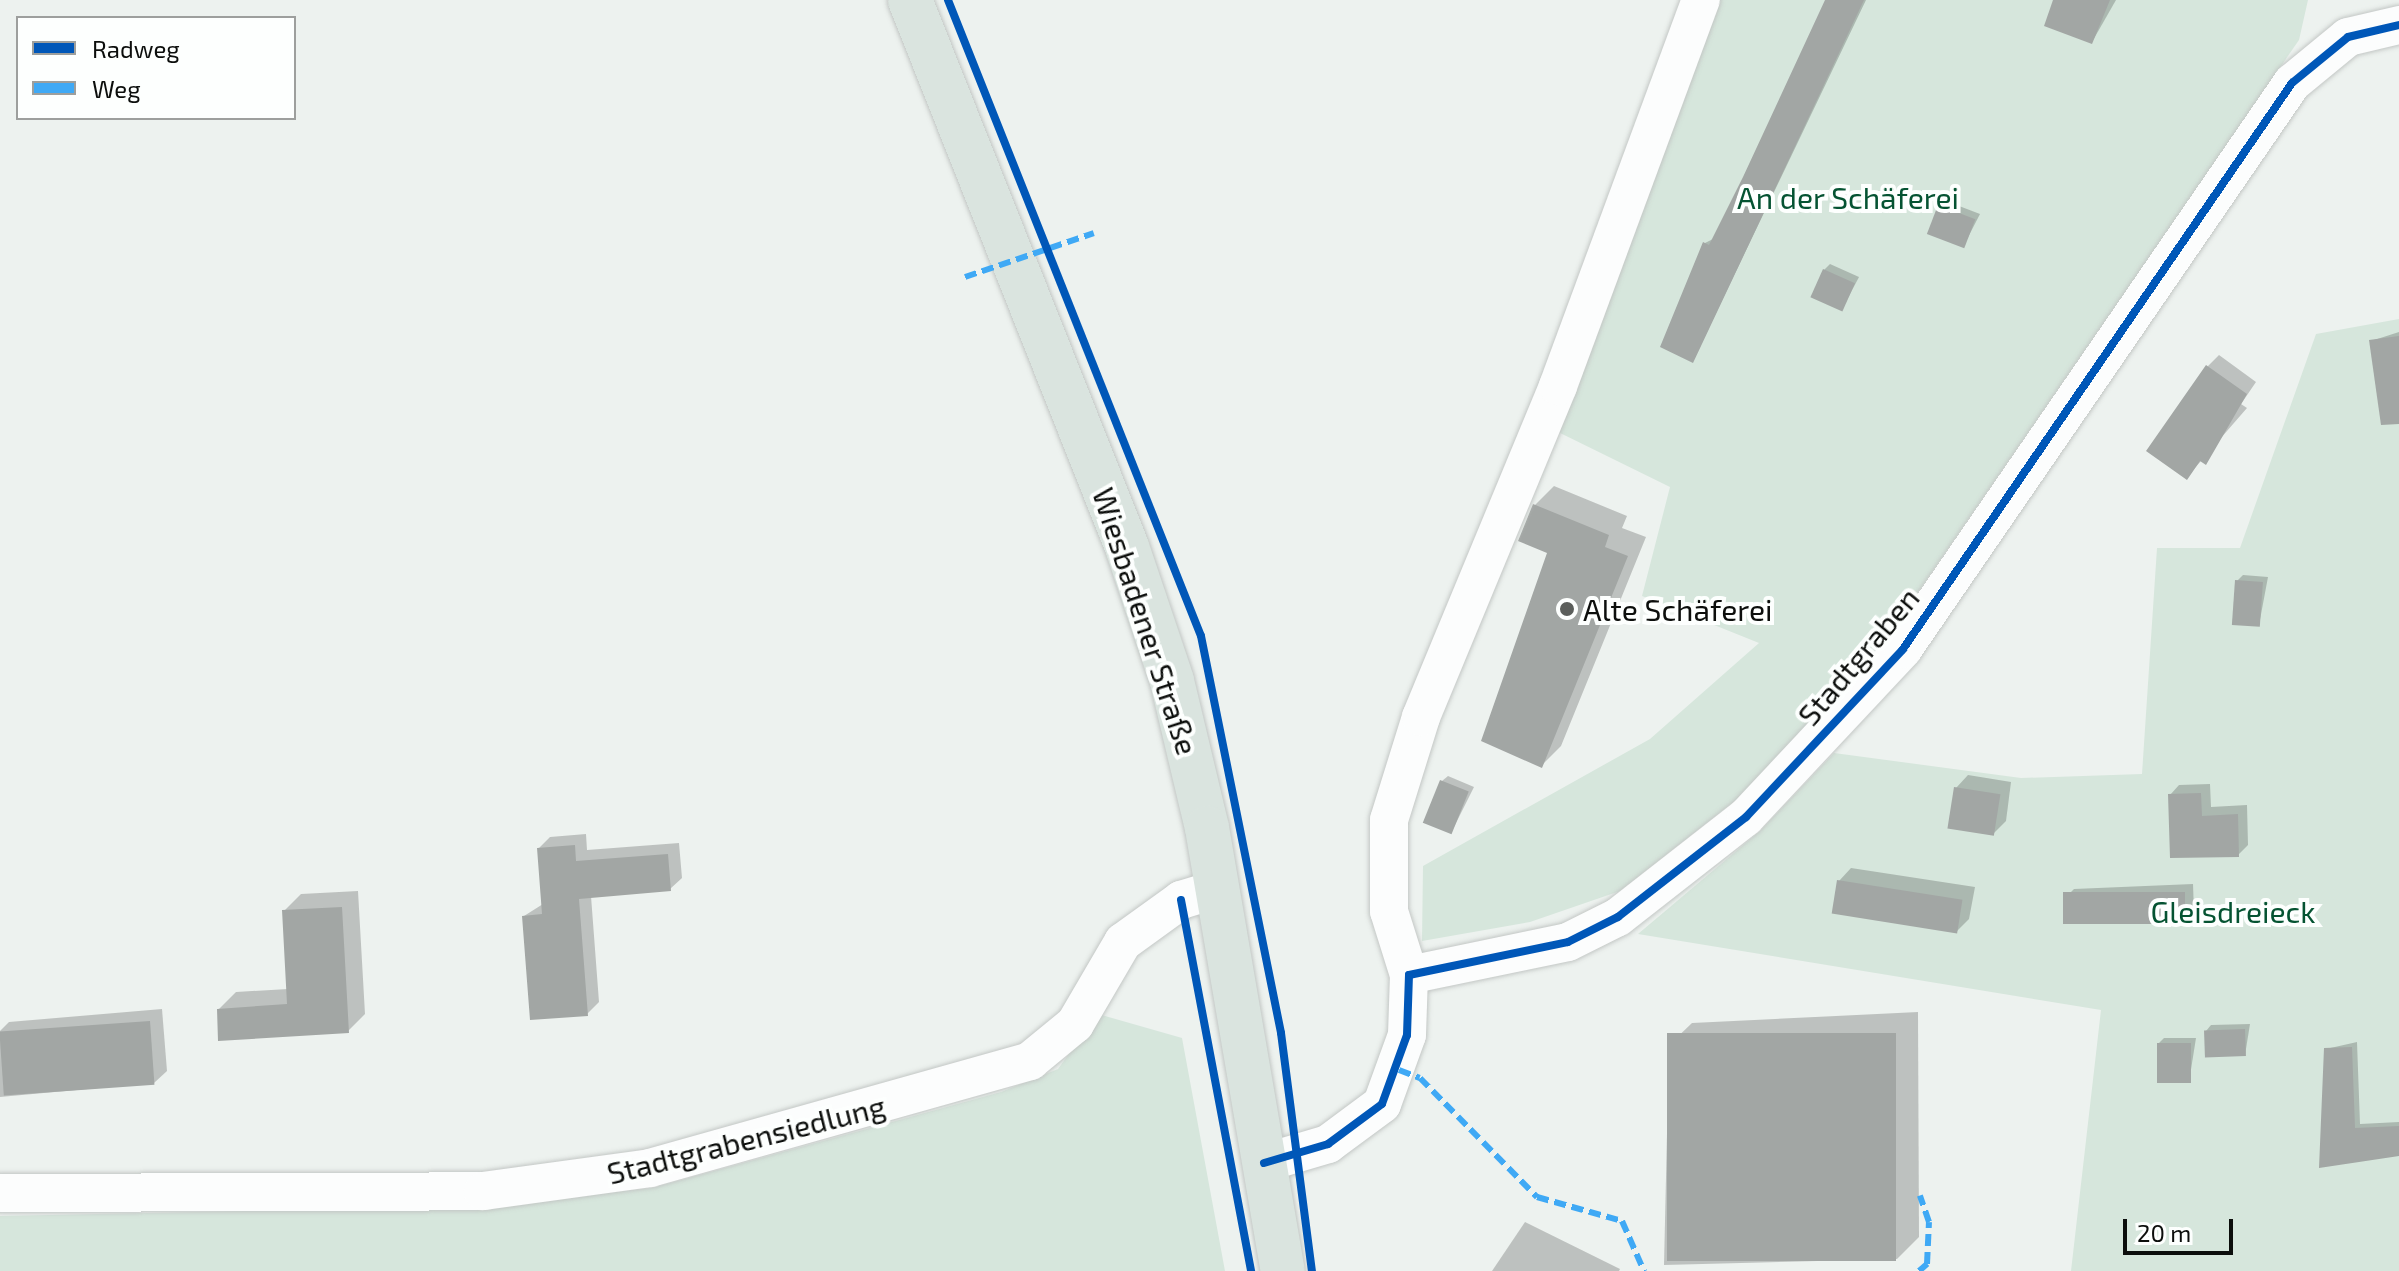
<!DOCTYPE html>
<html>
<head>
<meta charset="utf-8">
<style>
  body { margin:0 }
  #map { position:relative; width:2399px; height:1271px; overflow:hidden; background:#edf2ef; font-family:"Exo 2",sans-serif }
  div>[style] { position:absolute }
  .green>* { inset:0; background:#d6e6dc }
  .shadow>* { inset:0; background:#0003 }
  .building>* { inset:0; background:#a2a6a4; transform-origin:0 0 }
  .roads { filter:drop-shadow(0 0 2px #c3c7c5) drop-shadow(0 0 2px #c3c7c5) }
  .street>* { height:38px; margin:-19px; padding:0 19px; transform-origin:19px; border-radius:19px; background:#fcfdfd }
  .primary>* { height:44px; margin:-22px; padding:0 22px; transform-origin:22px; border-radius:22px; background:#dae4df }
  .quiet>* { height:6px; margin-top:-3px; transform-origin:0; background:repeating-linear-gradient(90deg,#3fa9f5 0 12px,transparent 0 18px) }
  .cycleway>* { height:8px; margin:-4px; padding:0 4px; transform-origin:4px; border-radius:4px; background:#0057b8 }
  .dots>* { width:22px; height:22px; translate:-50% -50%; box-sizing:border-box; border:4px solid #fdfffe; border-radius:50% }
  span { translate:-50% -50%; white-space:nowrap; text-align:center; line-height:1.15; -webkit-text-stroke:8px #fdfffe; paint-order:stroke }
  .park-label { font-size:30px; color:#055332 }
  .poi-label { font-size:30px; color:#0c0e0c }
  .left { translate:0 -50%; text-align:left }
  .street-label { font-size:30px; color:#0c0e0c }
  .legend { position:absolute; left:16px; top:16px; width:280px; height:104px; box-sizing:border-box; background:#fdfffe; border:2px solid #9d9f9d; margin:0; padding:10px 14px; list-style:none; font-size:24px; color:#0c0e0c }
  .legend li { display:flex; align-items:center; gap:16px; height:40px }
  .legend b { width:40px; border:2px solid #9d9f9d }
  .scale { position:absolute; left:2123px; top:1219px; width:110px; height:36px; box-sizing:border-box; border:4px solid #0c0e0c; border-top:0; padding-left:10px; font-size:24px; line-height:28px; white-space:nowrap; color:#0c0e0c; -webkit-text-stroke:6px #fdfffe; paint-order:stroke }
</style>
</head>
<body>
<div id="map">
  <div class="green">
    <i style="clip-path:polygon(1711px 0,2308px 0,2299px 40px,1867px 666px,1755px 785px,1620px 891px,1530px 922px,1422px 941px,1423px 866px,1650px 739px,1759px 643px,1642px 596px,1670px 487px,1552px 429px)"></i>
    <i style="clip-path:polygon(2399px 319px,2399px 1271px,2071px 1271px,2101px 1010px,1638px 934px,1760px 831px,1834px 753px,2021px 778px,2142px 774px,2157px 548px,2240px 548px,2316px 334px)"></i>
    <i style="clip-path:polygon(1098px 1014px,1182px 1038px,1225px 1271px,0 1271px,0 1216px,483px 1206px,652px 1188px,1001px 1092px,1058px 1069px)"></i>
  </div>
  <div class="shadow">
    <i style="clip-path:polygon(1827px 0,1866px 0,1693px 361px,1705px 243px,1715px 238px)"></i>
    <i style="clip-path:polygon(2055px 0,2116px 0,2092px 42px)"></i>
    <i style="clip-path:polygon(1946px 201px,1980px 214px,1963px 247px,1940px 206px)"></i>
    <i style="clip-path:polygon(1830px 264px,1859px 277px,1842px 309px,1824px 270px)"></i>
    <i style="clip-path:polygon(2399px 332px,2399px 367px,2371px 341px)"></i>
    <i style="clip-path:polygon(2219px 355px,2256px 382px,2241px 404px,2247px 408px,2187px 477px,2208px 366px)"></i>
    <i style="clip-path:polygon(1554px 486px,1627px 516px,1622px 528px,1646px 537px,1561px 746px,1542px 765px,1550px 552px,1520px 540px,1535px 505px)"></i>
    <i style="clip-path:polygon(2243px 575px,2268px 577px,2259px 625px,2237px 581px)"></i>
    <i style="clip-path:polygon(1968px 775px,2011px 782px,2006px 821px,1994px 833px,1956px 788px)"></i>
    <i style="clip-path:polygon(1448px 776px,1474px 787px,1451px 833px,1442px 781px)"></i>
    <i style="clip-path:polygon(2210px 784px,2211px 807px,2247px 805px,2248px 845px,2238px 855px,2170px 795px,2179px 785px)"></i>
    <i style="clip-path:polygon(586px 834px,587px 850px,679px 843px,682px 878px,670px 889px,591px 896px,599px 1002px,587px 1014px,524px 916px,543px 904px,539px 848px,550px 837px)"></i>
    <i style="clip-path:polygon(1851px 868px,1975px 887px,1969px 919px,1957px 931px,1839px 881px)"></i>
    <i style="clip-path:polygon(2193px 884px,2194px 912px,2184px 922px,2065px 898px,2074px 889px)"></i>
    <i style="clip-path:polygon(358px 891px,365px 1014px,348px 1031px,219px 1009px,236px 992px,288px 989px,284px 911px,301px 894px)"></i>
    <i style="clip-path:polygon(162px 1009px,167px 1071px,154px 1083px,0 1097px,0 1031px,9px 1022px)"></i>
    <i style="clip-path:polygon(1918px 1012px,1919px 1237px,1897px 1259px,1664px 1265px,1669px 1045px,1692px 1023px)"></i>
    <i style="clip-path:polygon(2250px 1024px,2245px 1055px,2206px 1031px,2211px 1025px)"></i>
    <i style="clip-path:polygon(2164px 1038px,2196px 1038px,2189px 1082px,2159px 1043px)"></i>
    <i style="clip-path:polygon(2357px 1042px,2360px 1124px,2399px 1122px,2399px 1154px,2321px 1166px,2326px 1049px)"></i>
    <i style="clip-path:polygon(1525px 1222px,1620px 1269px,1619px 1271px,1492px 1271px)"></i>
  </div>
  <div class="building">
    <i style="clip-path:polygon(1825px 0,1864px 0,1693px 363px,1660px 347px,1703px 242px,1709px 245px,1743px 177px)"></i>
    <i style="clip-path:polygon(2053px 0,2110px 0,2092px 44px,2044px 26px)"></i>
    <i style="left:1938px;top:205px;width:40px;height:31px;rotate:21deg"></i>
    <i style="left:1823px;top:269px;width:35px;height:31px;rotate:24deg"></i>
    <i style="clip-path:polygon(2399px 336px,2399px 424px,2381px 425px,2369px 340px)"></i>
    <i style="clip-path:polygon(2206px 365px,2247px 394px,2206px 465px,2200px 461px,2187px 480px,2146px 451px)"></i>
    <i style="clip-path:polygon(1533px 504px,1609px 535px,1605px 547px,1628px 556px,1542px 768px,1481px 741px,1547px 553px,1518px 541px)"></i>
    <i style="left:2235px;top:580px;width:28px;height:45px;rotate:4deg"></i>
    <i style="left:1440px;top:780px;width:31px;height:46px;rotate:22deg"></i>
    <i style="left:1954px;top:787px;width:47px;height:42px;rotate:9deg"></i>
    <i style="clip-path:polygon(2201px 793px,2202px 816px,2238px 814px,2239px 857px,2170px 858px,2168px 794px)"></i>
    <i style="clip-path:polygon(575px 845px,576px 861px,668px 854px,671px 891px,579px 899px,588px 1016px,530px 1020px,522px 916px,542px 914px,537px 848px)"></i>
    <i style="left:1837px;top:880px;width:127px;height:34px;rotate:9deg"></i>
    <i style="left:2185px;top:892px;width:32px;height:122px;rotate:90deg"></i>
    <i style="clip-path:polygon(342px 907px,349px 1033px,218px 1041px,217px 1009px,287px 1004px,282px 910px)"></i>
    <i style="left:150px;top:1021px;width:64px;height:151px;rotate:86deg"></i>
    <i style="left:2245px;top:1029px;width:27px;height:41px;rotate:88deg"></i>
    <i style="left:1896px;top:1033px;width:228px;height:229px;rotate:90deg"></i>
    <i style="left:2157px;top:1043px;width:34px;height:40px"></i>
    <i style="clip-path:polygon(2352px 1047px,2355px 1128px,2399px 1126px,2399px 1156px,2319px 1168px,2324px 1048px)"></i>
  </div>
  <div class="roads">
    <div class="street">
      <i style="left:1409px;top:975px;width:67px;rotate:-107.4deg"></i>
      <i style="left:1389px;top:911px;width:91px;rotate:-90deg"></i>
      <i style="left:1389px;top:820px;width:108px;rotate:-72.7deg"></i>
      <i style="left:1421px;top:717px;width:358px;rotate:-67.5deg"></i>
      <i style="left:1558px;top:386px;width:412px;rotate:-69.7deg"></i>
      <i style="left:1264px;top:1163px;width:67px;rotate:-16.5deg"></i>
      <i style="left:1328px;top:1144px;width:67px;rotate:-36.5deg"></i>
      <i style="left:1382px;top:1104px;width:73px;rotate:-70.1deg"></i>
      <i style="left:1407px;top:1035px;width:60px;rotate:-88.1deg"></i>
      <i style="left:1409px;top:975px;width:162px;rotate:-11.7deg"></i>
      <i style="left:1568px;top:942px;width:56px;rotate:-26.6deg"></i>
      <i style="left:1618px;top:917px;width:162px;rotate:-38deg"></i>
      <i style="left:1746px;top:817px;width:230px;rotate:-46.9deg"></i>
      <i style="left:1903px;top:649px;width:687px;rotate:-55.5deg"></i>
      <i style="left:2292px;top:83px;width:72px;rotate:-39.4deg"></i>
      <i style="left:2348px;top:37px;width:52px;rotate:-13.2deg"></i>
      <i style="left:0;top:1193px;width:483px;rotate:-0.2deg"></i>
      <i style="left:483px;top:1191px;width:169px;rotate:-7.8deg"></i>
      <i style="left:650px;top:1168px;width:395px;rotate:-15.7deg"></i>
      <i style="left:1030px;top:1061px;width:58px;rotate:-39.4deg"></i>
      <i style="left:1075px;top:1024px;width:95px;rotate:-59.7deg"></i>
      <i style="left:1123px;top:942px;width:72px;rotate:-35.9deg"></i>
      <i style="left:1181px;top:900px;width:38px;rotate:-17deg"></i>
    </div>
    <div class="primary">
      <i style="left:910px;top:0;width:588px;rotate:68.36deg"></i>
      <i style="left:1127px;top:547px;width:141px;rotate:71.4deg"></i>
      <i style="left:1172px;top:681px;width:151px;rotate:76.6deg"></i>
      <i style="left:1207px;top:828px;width:449px;rotate:80.3deg"></i>
    </div>
  </div>
  <div class="quiet">
    <i style="left:965px;top:277px;width:136px;rotate:-18.8deg"></i>
    <i style="left:1399px;top:1070px;width:22px;rotate:21deg"></i>
    <i style="left:1420px;top:1078px;width:167px;rotate:45.5deg"></i>
    <i style="left:1537px;top:1197px;width:88px;rotate:15.8deg"></i>
    <i style="left:1622px;top:1221px;width:55px;rotate:66.3deg"></i>
    <i style="left:1919px;top:1271px;width:11px;rotate:-41deg"></i>
    <i style="left:1927px;top:1264px;width:42px;rotate:-87.3deg"></i>
    <i style="left:1929px;top:1222px;width:28px;rotate:-109deg"></i>
  </div>
  <div class="cycleway">
    <i style="left:948px;top:0;width:684px;rotate:68.31deg"></i>
    <i style="left:1201px;top:636px;width:405px;rotate:78.6deg"></i>
    <i style="left:1281px;top:1033px;width:240px;rotate:82.6deg"></i>
    <i style="left:1181px;top:900px;width:378px;rotate:79.3deg"></i>
    <i style="left:1264px;top:1163px;width:67px;rotate:-16.5deg"></i>
    <i style="left:1328px;top:1144px;width:67px;rotate:-36.5deg"></i>
    <i style="left:1382px;top:1104px;width:73px;rotate:-70.1deg"></i>
    <i style="left:1407px;top:1035px;width:60px;rotate:-88.1deg"></i>
    <i style="left:1409px;top:975px;width:162px;rotate:-11.7deg"></i>
    <i style="left:1568px;top:942px;width:56px;rotate:-26.6deg"></i>
    <i style="left:1618px;top:917px;width:162px;rotate:-38deg"></i>
    <i style="left:1746px;top:817px;width:230px;rotate:-46.9deg"></i>
    <i style="left:1903px;top:649px;width:687px;rotate:-55.5deg"></i>
    <i style="left:2292px;top:83px;width:72px;rotate:-39.4deg"></i>
    <i style="left:2348px;top:37px;width:52px;rotate:-13.2deg"></i>
  </div>
  <div class="dots">
    <i style="left:1567px;top:609px;background:#5b5e5b"></i>
  </div>
  <div class="park-label">
    <span style="left:1848px;top:197px">An der Schäferei</span>
    <span style="left:2233px;top:911px">Gleisdreieck</span>
  </div>
  <div class="poi-label">
    <span class="left" style="left:1583px;top:609px">Alte Schäferei</span>
  </div>
  <div class="street-label">
    <span style="left:1146px;top:621px;rotate:72deg">Wiesbadener Straße</span>
    <span style="left:1858px;top:656px;rotate:-50deg">Stadtgraben</span>
    <span style="left:746px;top:1139px;rotate:-14deg">Stadtgrabensiedlung</span>
  </div>
  <ul class="legend">
  <li><b style="height:10px;background:#0057b8"></b>Radweg</li>
  <li><b style="height:10px;background:#3fa9f5"></b>Weg</li>
  </ul>
  <div class="scale">20 m</div>
</div>
</body>
</html>
